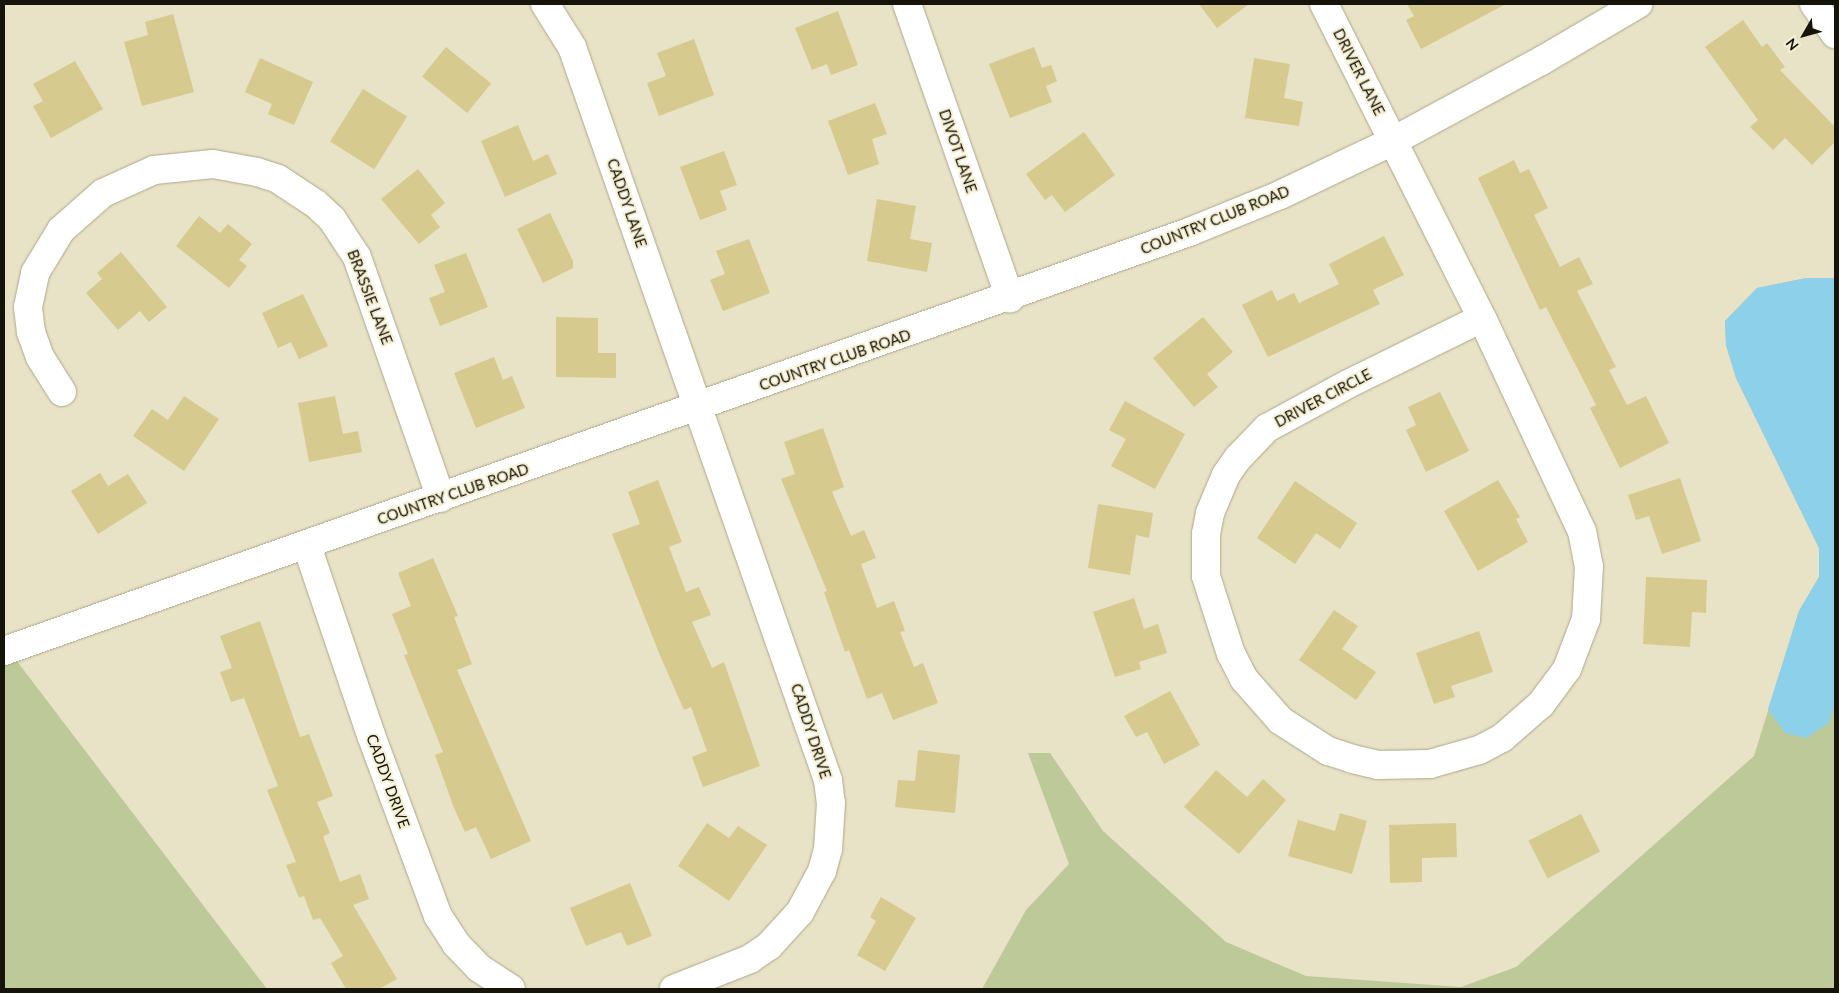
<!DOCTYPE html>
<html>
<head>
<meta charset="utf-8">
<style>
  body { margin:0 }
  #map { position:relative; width:1839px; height:993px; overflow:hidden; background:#e8e2c6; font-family:Lato,sans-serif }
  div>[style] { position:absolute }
  .green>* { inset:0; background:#bec99a }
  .water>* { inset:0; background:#8cd0ea }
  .building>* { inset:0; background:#d6ca8f; transform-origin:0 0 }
  .roads { filter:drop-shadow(0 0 1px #aca78c) drop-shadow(0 0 1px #aca78c) }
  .minor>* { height:28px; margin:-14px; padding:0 14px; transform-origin:14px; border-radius:14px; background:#fff }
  span { translate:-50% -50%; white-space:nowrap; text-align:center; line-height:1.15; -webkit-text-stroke:4px #f5efd3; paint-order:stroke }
  .street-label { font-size:15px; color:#16140a }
  .frame { position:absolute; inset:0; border:5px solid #16140a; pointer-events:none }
  .north { position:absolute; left:1779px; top:10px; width:50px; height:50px; -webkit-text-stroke:4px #f5efd3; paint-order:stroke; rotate:232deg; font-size:14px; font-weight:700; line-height:20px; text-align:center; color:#16140a }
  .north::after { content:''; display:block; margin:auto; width:18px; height:22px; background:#16140a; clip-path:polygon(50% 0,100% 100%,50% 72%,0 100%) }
</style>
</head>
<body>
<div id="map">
  <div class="green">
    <i style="clip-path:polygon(1806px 278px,1835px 278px,1835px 989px,982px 989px,1026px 910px,1069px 864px,1028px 753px,1050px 753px,1103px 831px,1226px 942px,1306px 976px,1461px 987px,1516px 967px,1754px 756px,1799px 611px,1819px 577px,1819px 548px,1736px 378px,1726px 345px,1725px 321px,1757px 288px)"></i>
    <i style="clip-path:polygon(16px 660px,267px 989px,4px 989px,4px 664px)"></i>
  </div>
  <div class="water">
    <i style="clip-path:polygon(1806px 278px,1835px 278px,1835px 703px,1829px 723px,1806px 738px,1785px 733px,1768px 709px,1799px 611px,1819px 577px,1819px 548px,1736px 378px,1726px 345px,1725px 321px,1757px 288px)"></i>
  </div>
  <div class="building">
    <i style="clip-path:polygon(1199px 4px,1249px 4px,1217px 28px)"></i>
    <i style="clip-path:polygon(1407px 4px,1506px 4px,1421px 49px,1406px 20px,1414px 16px)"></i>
    <i style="clip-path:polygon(838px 11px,858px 65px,831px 75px,827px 64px,812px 70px,795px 28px)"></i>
    <i style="clip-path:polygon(173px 14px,194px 92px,142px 106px,124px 42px,148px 35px,145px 22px)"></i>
    <i style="clip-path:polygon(1743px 20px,1762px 47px,1767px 43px,1785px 67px,1780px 70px,1835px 127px,1835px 142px,1812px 165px,1785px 138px,1773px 150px,1750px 127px,1758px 120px,1705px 47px)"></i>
    <i style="clip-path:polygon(694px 39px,714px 95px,659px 116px,647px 83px,666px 76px,657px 53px)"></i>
    <i style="left:446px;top:47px;width:58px;height:38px;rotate:39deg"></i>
    <i style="clip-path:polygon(1034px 47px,1042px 68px,1051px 65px,1057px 81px,1046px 86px,1052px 102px,1010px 118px,989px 64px)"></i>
    <i style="clip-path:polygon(260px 58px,313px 82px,294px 125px,268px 114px,272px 104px,245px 92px)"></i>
    <i style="clip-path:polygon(1254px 58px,1290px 64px,1284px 98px,1303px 102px,1299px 126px,1245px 118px)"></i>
    <i style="clip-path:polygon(75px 61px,103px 109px,51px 138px,33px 106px,43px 101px,33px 84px)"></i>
    <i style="left:363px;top:89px;width:52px;height:62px;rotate:32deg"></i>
    <i style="clip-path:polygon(875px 103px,887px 134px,872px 139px,879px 164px,848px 175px,828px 121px)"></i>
    <i style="clip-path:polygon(518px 125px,533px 161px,548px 154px,557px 174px,505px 197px,481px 141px)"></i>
    <i style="clip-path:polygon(1084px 132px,1115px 175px,1065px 212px,1052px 195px,1045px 200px,1026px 174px)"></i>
    <i style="clip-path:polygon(724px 151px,737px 185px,720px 191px,727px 210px,700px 220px,680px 167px)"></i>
    <i style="clip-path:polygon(1514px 160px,1520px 173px,1529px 169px,1548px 208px,1534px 215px,1560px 267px,1579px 257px,1593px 284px,1577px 291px,1616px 367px,1609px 370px,1627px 405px,1646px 396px,1669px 443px,1620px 468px,1590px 408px,1596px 405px,1546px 307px,1540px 310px,1478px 178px)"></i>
    <i style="clip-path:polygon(418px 169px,445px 203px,431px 215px,440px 227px,419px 244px,381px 199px)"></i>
    <i style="clip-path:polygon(877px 199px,916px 206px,910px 239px,932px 243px,927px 272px,867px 261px)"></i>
    <i style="clip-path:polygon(550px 213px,573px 261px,573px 268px,543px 283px,517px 229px)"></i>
    <i style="clip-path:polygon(199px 216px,220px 233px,228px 224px,252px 244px,239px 260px,247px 266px,229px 288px,176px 246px)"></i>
    <i style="clip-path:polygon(1384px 236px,1404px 275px,1373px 290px,1380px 304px,1268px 357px,1242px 305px,1272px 290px,1277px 301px,1294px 293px,1299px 303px,1339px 284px,1329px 264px)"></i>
    <i style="clip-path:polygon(749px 239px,770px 293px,723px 311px,710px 280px,725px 274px,716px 251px)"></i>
    <i style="clip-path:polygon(121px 252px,167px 307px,149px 322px,140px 311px,118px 330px,86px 293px,102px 279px,97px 273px)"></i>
    <i style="clip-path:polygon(466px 253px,488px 307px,440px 326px,429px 298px,445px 292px,434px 265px)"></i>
    <i style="clip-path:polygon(303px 294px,328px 346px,299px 359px,291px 342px,278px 348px,262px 313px)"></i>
    <i style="clip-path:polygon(556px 317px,598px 318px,598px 353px,616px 353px,616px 378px,556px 377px)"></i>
    <i style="clip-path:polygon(1203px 317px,1233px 352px,1207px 374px,1218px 387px,1194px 407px,1153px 358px)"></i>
    <i style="clip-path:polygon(494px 357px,503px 380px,512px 376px,525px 408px,476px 428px,454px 373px)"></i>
    <i style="clip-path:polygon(1440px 392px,1469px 451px,1426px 472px,1406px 430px,1416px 425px,1408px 407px)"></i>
    <i style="clip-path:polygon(184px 396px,219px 419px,184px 471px,133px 436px,152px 409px,168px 420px)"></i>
    <i style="clip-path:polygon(335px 396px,343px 434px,358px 431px,362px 452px,309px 462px,298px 403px)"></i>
    <i style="clip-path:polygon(1125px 401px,1185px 434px,1155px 489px,1111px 466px,1126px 439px,1109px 430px)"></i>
    <i style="clip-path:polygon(823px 428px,844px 487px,832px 492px,851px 536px,864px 530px,876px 558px,861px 564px,877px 608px,894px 601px,905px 631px,900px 632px,914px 667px,923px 663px,938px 703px,893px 720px,882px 693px,867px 699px,849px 650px,845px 652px,824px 592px,827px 591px,781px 479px,795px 474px,784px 442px)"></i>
    <i style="clip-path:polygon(100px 473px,108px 486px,128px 474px,147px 503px,98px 534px,71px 491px)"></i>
    <i style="clip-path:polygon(1680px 478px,1701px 541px,1662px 554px,1649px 516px,1636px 520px,1628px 495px)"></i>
    <i style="clip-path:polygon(658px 480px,682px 542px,669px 547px,686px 592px,699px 587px,711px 615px,692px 622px,712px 668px,724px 662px,760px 766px,703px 787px,692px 757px,707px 751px,691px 707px,684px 710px,659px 653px,612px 534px,640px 524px,628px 492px)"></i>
    <i style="clip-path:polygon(1498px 480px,1520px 517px,1516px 519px,1528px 542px,1478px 571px,1444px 511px)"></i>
    <i style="clip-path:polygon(1295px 481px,1357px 523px,1340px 549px,1316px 533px,1295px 564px,1257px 538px)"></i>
    <i style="clip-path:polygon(1098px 504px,1153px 513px,1149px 538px,1136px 535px,1130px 575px,1088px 568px)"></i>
    <i style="clip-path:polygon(433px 558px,458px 616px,454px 617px,472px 664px,457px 670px,531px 841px,491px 859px,476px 827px,465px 832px,454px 808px,435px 755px,443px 752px,404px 655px,408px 654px,392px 614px,411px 606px,398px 573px)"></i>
    <i style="clip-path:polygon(1646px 577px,1707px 580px,1706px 613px,1692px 612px,1690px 647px,1643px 644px)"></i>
    <i style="clip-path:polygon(1134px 598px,1144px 629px,1158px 624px,1167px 653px,1139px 662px,1141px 669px,1115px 677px,1093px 612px)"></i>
    <i style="clip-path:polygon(1334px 610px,1358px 626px,1342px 649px,1376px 672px,1356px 700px,1299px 660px)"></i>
    <i style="clip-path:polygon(260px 621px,300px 737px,309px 734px,333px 796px,317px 802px,330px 833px,323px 836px,340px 882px,360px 874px,369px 899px,353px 905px,397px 979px,379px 989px,346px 989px,331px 963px,343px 956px,320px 918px,313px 920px,304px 896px,299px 898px,286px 865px,296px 862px,267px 790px,278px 786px,244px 698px,231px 702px,220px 672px,232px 668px,220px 636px)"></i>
    <i style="clip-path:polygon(1479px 631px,1493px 672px,1451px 686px,1455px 697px,1434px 704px,1416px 653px)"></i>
    <i style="clip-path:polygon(1170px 691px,1200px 745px,1164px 764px,1147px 732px,1136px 737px,1124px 716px)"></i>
    <i style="clip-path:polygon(918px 750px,960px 755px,955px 813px,895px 807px,898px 780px,915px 781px)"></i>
    <i style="clip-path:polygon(1216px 770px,1247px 797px,1263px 779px,1286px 800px,1239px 854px,1184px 807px)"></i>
    <i style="clip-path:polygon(1340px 813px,1367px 821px,1352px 874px,1288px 856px,1298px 820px,1335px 831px)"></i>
    <i style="left:1581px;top:814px;width:42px;height:59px;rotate:63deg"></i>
    <i style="clip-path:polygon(707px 823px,729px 838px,738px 826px,767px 845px,729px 901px,678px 866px)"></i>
    <i style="clip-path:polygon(1456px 823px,1457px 857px,1422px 858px,1422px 882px,1390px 883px,1389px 825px)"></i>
    <i style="clip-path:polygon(630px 883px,652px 936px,627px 946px,621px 932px,586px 946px,570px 908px)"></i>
    <i style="clip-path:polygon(881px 897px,916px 918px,885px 971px,857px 955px,876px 921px,870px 917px)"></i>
  </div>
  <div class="roads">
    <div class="minor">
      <i style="left:545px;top:4px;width:51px;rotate:57.9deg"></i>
      <i style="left:572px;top:47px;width:776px;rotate:70.75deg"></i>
      <i style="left:828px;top:780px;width:23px;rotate:83deg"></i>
      <i style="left:831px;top:803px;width:46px;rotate:93.7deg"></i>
      <i style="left:828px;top:849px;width:23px;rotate:105deg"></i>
      <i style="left:822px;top:871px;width:47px;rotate:118.2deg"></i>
      <i style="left:800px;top:912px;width:46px;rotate:132.4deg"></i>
      <i style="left:769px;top:946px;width:23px;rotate:146deg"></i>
      <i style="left:750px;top:959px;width:82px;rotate:158.5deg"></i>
      <i style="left:907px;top:4px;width:312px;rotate:70.7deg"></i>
      <i style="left:1324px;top:4px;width:352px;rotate:63.3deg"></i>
      <i style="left:1814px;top:4px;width:37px;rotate:55deg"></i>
      <i style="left:1482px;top:318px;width:235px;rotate:64.9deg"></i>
      <i style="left:1582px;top:531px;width:36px;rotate:79deg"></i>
      <i style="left:1589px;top:566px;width:53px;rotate:93.2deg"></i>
      <i style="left:1586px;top:619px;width:53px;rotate:110.8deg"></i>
      <i style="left:1567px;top:669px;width:44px;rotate:126.6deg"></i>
      <i style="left:1541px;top:704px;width:52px;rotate:138.9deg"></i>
      <i style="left:1502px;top:738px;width:26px;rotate:152deg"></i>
      <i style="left:1479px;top:750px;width:51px;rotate:164.1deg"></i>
      <i style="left:1430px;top:764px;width:52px;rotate:178.9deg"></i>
      <i style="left:1378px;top:765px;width:26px;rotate:-167deg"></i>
      <i style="left:1353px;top:759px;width:26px;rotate:-162deg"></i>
      <i style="left:1328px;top:751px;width:56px;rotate:-147.4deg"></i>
      <i style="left:1281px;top:721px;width:56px;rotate:-131.4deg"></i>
      <i style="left:1244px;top:679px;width:28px;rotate:-117deg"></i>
      <i style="left:1231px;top:654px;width:82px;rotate:-107.8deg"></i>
      <i style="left:1206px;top:576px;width:42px;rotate:-90deg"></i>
      <i style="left:1206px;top:534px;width:21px;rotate:-79deg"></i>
      <i style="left:1210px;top:513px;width:41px;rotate:-67.2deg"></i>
      <i style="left:1226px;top:475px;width:21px;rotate:-55deg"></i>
      <i style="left:1238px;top:458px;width:42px;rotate:-46deg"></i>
      <i style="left:1267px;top:428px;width:92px;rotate:-28.5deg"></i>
      <i style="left:1348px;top:384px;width:149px;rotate:-26.2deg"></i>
      <i style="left:62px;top:392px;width:41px;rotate:-122.2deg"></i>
      <i style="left:40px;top:357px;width:27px;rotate:-110deg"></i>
      <i style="left:31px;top:332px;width:25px;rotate:-97deg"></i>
      <i style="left:28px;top:307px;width:35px;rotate:-78deg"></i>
      <i style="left:35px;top:273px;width:50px;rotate:-58.8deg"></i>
      <i style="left:61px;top:230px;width:56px;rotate:-41.4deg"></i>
      <i style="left:103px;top:193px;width:56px;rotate:-24.3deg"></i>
      <i style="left:154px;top:170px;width:59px;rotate:-5.8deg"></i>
      <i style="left:213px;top:164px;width:45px;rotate:10.3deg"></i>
      <i style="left:257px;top:172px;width:22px;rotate:18deg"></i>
      <i style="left:278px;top:179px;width:45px;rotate:33.3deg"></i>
      <i style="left:316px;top:204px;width:22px;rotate:43deg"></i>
      <i style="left:332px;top:219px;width:45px;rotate:56.7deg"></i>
      <i style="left:357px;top:257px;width:255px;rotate:70.8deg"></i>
      <i style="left:307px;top:546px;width:200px;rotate:71.3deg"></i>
      <i style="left:371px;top:735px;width:193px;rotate:69.7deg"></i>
      <i style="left:438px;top:916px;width:33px;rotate:57deg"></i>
      <i style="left:456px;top:944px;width:33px;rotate:46deg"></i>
      <i style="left:479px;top:968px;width:38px;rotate:33deg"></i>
      <i style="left:4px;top:651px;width:1257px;rotate:-19.47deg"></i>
      <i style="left:1189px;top:232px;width:98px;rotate:-22.1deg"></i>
      <i style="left:1280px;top:195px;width:125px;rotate:-25.5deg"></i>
      <i style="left:1393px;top:141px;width:168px;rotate:-28.4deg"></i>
      <i style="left:1541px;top:61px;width:113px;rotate:-30.4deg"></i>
    </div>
  </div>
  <div class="street-label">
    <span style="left:1359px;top:72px;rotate:63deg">DRIVER LANE</span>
    <span style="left:958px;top:151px;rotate:71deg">DIVOT LANE</span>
    <span style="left:627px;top:203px;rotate:71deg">CADDY LANE</span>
    <span style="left:1215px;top:220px;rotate:-22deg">COUNTRY CLUB ROAD</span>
    <span style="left:370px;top:297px;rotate:69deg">BRASSIE LANE</span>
    <span style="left:835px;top:360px;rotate:-19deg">COUNTRY CLUB ROAD</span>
    <span style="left:1323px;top:398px;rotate:-28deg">DRIVER CIRCLE</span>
    <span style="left:453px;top:494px;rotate:-19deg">COUNTRY CLUB ROAD</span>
    <span style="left:811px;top:731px;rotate:72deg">CADDY DRIVE</span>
    <span style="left:388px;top:781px;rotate:70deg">CADDY DRIVE</span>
  </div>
  <div class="frame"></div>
  <div class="north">N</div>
</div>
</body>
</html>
